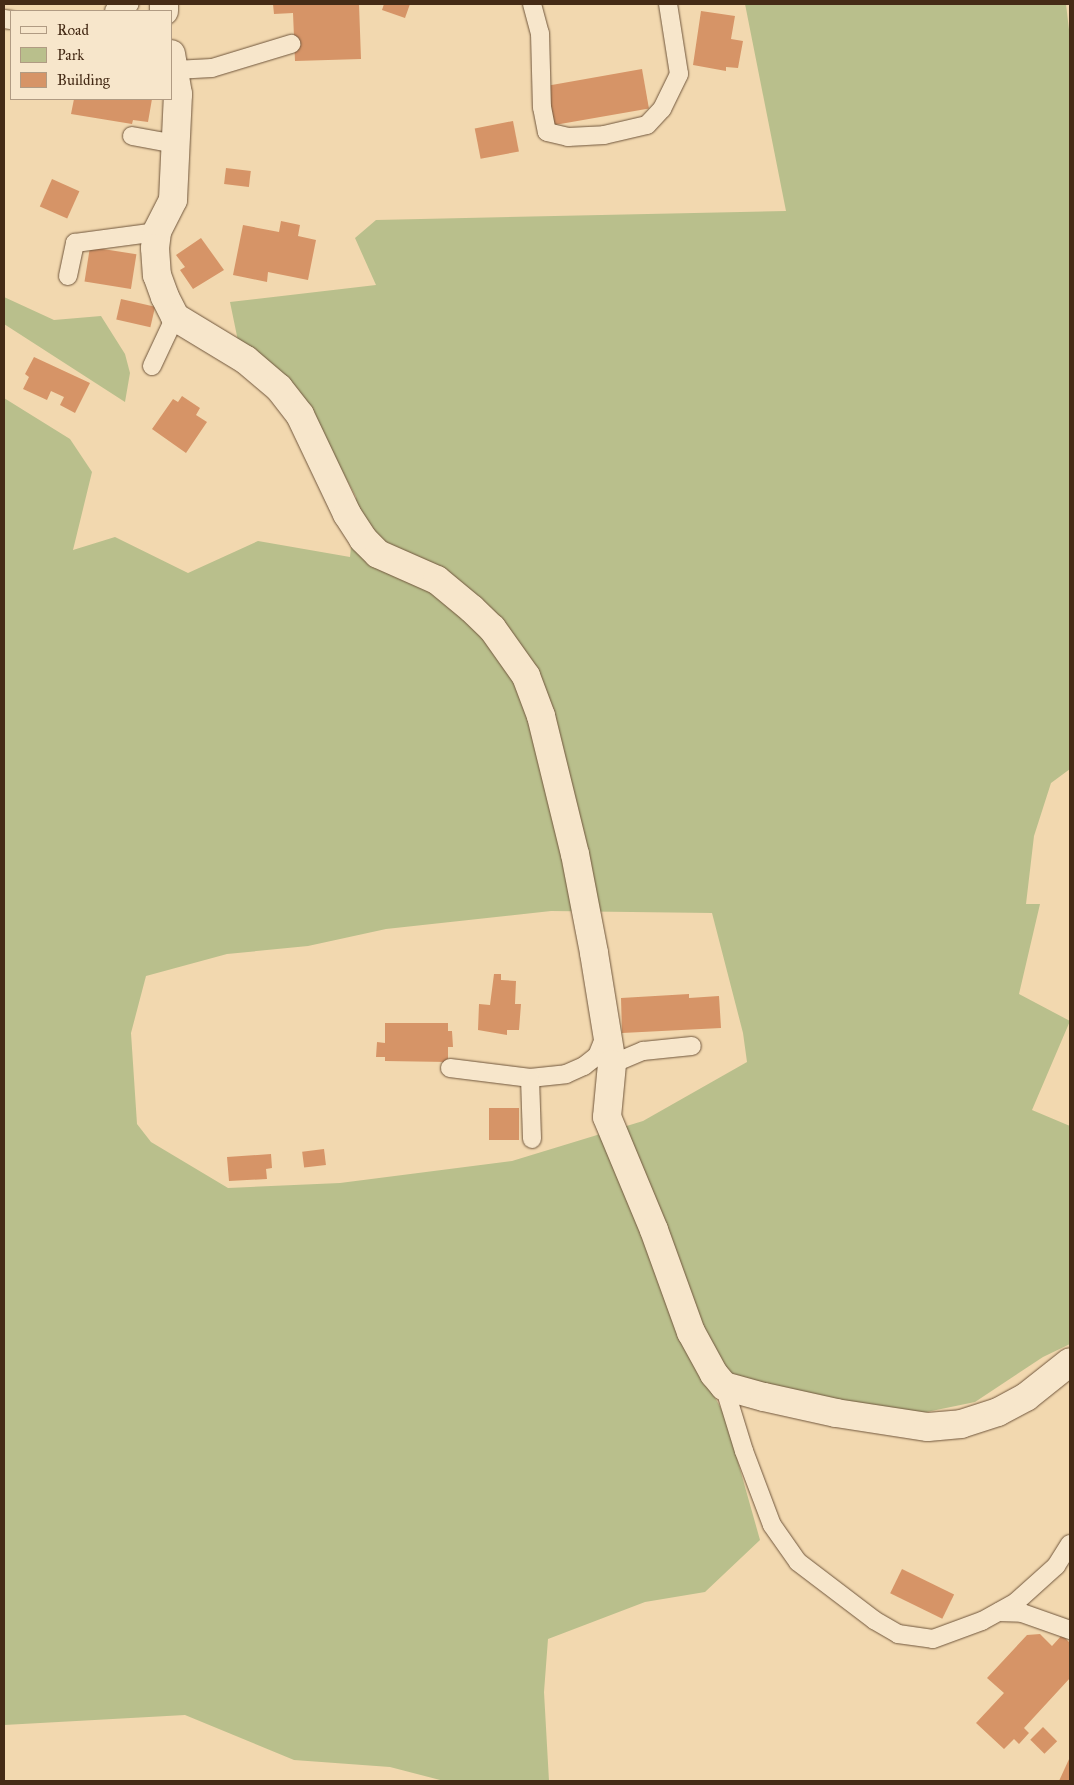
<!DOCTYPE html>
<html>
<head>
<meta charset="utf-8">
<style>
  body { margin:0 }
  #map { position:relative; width:1074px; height:1785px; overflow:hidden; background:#f2d8af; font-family:"IM FELL Great Primer",serif }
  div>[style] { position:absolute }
  .green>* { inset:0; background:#b9bf8c }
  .building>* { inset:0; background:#d69467; transform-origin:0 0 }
  .roads { filter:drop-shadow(0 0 1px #70563c) drop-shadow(0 0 1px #70563c) }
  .service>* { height:18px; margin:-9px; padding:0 9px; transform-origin:9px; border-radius:9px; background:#f7e6cb }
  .minor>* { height:28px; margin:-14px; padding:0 14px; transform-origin:14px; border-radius:14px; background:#f7e6cb }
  span { translate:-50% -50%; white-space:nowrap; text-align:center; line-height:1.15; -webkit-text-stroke:4px #f7e6cb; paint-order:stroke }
  .frame { position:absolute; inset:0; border:5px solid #452b16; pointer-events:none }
  .legend { position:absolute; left:10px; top:10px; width:162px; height:90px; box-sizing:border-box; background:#f7e6cb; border:1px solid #b09b83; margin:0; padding:6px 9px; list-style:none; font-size:15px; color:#452b16 }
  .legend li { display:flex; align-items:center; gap:10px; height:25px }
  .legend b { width:25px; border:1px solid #b09b83 }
</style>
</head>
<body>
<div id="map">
  <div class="green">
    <i style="clip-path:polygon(evenodd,745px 4px,1066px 4px,1070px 38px,1070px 769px,1051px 783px,1034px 836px,1026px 904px,1040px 904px,1019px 994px,1070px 1021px,1032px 1110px,1070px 1126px,1070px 1344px,1043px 1357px,975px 1402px,912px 1415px,703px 1375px,725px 1416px,760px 1540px,705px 1592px,645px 1602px,548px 1639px,544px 1692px,549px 1781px,444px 1781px,390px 1767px,294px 1760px,185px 1715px,4px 1725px,4px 398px,70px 439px,92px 472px,73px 550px,115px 537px,188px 573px,258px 541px,350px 557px,356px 497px,298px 389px,238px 341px,230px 302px,376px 285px,355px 238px,376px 220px,786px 211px,745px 4px,551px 911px,712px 913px,743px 1033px,747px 1062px,643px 1121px,512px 1161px,340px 1183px,228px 1188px,151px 1142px,137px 1124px,131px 1033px,146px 976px,227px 954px,308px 946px,386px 929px,551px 911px)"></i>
    <i style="clip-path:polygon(4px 297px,54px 320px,101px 316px,125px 354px,130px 373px,125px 402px,4px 324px)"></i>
  </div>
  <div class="building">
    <i style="clip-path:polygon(273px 4px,359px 4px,361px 59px,295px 61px,293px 13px,274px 14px)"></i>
    <i style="clip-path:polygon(384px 4px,410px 4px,405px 18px,382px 10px)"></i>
    <i style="clip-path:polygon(701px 11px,735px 16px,731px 39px,743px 41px,738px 68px,726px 67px,726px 71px,693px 65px)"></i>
    <i style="left:642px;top:69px;width:40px;height:96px;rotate:80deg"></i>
    <i style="clip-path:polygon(74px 99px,152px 99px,148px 122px,133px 120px,132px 124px,71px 114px)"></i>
    <i style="left:513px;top:121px;width:31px;height:39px;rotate:79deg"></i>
    <i style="left:226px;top:168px;width:25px;height:16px;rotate:7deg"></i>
    <i style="left:52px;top:179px;width:30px;height:30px;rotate:24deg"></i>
    <i style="clip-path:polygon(281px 221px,300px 225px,298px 236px,316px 240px,308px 280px,268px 272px,267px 282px,233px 275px,243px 225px,279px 232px)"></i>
    <i style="clip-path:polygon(201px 238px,224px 270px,193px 289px,180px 270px,185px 267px,176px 255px)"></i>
    <i style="left:90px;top:247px;width:47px;height:35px;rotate:9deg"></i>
    <i style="left:121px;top:299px;width:35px;height:21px;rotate:13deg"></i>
    <i style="clip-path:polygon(34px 357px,90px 383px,75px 413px,60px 405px,64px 397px,51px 391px,47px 400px,23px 389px,29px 377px,25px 374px)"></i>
    <i style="clip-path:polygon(182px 396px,200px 408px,196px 415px,207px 422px,186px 453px,152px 429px,173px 399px,178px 402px)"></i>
    <i style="clip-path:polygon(494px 974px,501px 974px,501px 980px,516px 981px,515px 1004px,521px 1004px,519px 1030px,507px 1030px,507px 1035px,478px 1030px,479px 1004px,490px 1005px)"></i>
    <i style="clip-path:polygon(689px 994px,689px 998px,719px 996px,721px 1028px,622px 1033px,621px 998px)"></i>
    <i style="clip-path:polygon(385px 1023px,448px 1023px,448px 1031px,452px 1031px,453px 1047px,448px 1047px,448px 1062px,385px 1061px,385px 1057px,376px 1057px,377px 1042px,385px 1043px)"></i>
    <i style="left:489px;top:1108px;width:30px;height:32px"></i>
    <i style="left:324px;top:1149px;width:16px;height:22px;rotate:83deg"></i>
    <i style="clip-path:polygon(271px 1154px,272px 1168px,266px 1169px,267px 1179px,229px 1181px,227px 1157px)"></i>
    <i style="left:902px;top:1569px;width:58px;height:27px;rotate:26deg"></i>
    <i style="clip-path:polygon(1040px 1634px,1052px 1646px,1062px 1635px,1070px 1643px,1070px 1678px,1024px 1728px,1029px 1733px,1019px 1744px,1014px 1739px,1004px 1749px,976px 1723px,1004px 1693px,987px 1678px,1027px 1635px)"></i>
    <i style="left:1043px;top:1727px;width:20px;height:18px;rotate:45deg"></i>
    <i style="clip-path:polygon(1070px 1757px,1070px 1781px,1059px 1781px)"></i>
  </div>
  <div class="roads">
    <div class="service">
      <i style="left:532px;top:4px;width:30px;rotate:75deg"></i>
      <i style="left:540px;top:33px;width:74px;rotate:88.5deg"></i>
      <i style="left:542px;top:107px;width:25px;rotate:79deg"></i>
      <i style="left:547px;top:132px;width:22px;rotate:13deg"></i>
      <i style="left:568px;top:137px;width:36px;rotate:-3deg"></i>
      <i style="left:604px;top:135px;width:44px;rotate:-13.1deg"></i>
      <i style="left:647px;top:125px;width:22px;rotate:-47deg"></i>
      <i style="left:662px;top:109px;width:39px;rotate:-64deg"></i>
      <i style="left:679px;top:74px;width:71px;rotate:-98.9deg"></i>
      <i style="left:114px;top:11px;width:17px;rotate:-24deg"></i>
      <i style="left:4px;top:19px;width:7px;rotate:8deg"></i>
      <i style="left:175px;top:70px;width:37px;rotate:-3deg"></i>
      <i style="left:212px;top:68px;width:83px;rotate:-16.9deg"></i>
      <i style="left:132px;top:136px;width:45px;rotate:10.3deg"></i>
      <i style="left:68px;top:276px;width:34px;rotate:-78deg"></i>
      <i style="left:75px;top:243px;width:83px;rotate:-7.6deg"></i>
      <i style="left:152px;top:366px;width:54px;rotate:-64.9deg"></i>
      <i style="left:612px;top:1064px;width:34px;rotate:-23deg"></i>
      <i style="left:643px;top:1051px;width:49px;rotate:-5.8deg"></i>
      <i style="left:450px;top:1068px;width:81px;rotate:7.1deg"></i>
      <i style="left:530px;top:1078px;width:36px;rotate:-6deg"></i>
      <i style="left:566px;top:1074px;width:20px;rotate:-24deg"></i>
      <i style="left:584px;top:1066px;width:16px;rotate:-38deg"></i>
      <i style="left:597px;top:1056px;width:24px;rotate:-68deg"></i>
      <i style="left:530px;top:1078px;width:61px;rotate:88.1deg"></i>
      <i style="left:724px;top:1386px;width:68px;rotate:72.9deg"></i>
      <i style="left:744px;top:1451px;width:79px;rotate:69.3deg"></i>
      <i style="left:772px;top:1525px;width:45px;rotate:54.9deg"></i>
      <i style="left:798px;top:1562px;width:96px;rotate:37.3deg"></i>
      <i style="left:874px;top:1620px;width:28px;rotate:30deg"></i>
      <i style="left:898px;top:1634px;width:35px;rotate:8deg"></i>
      <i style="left:933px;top:1639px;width:52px;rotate:-20.2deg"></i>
      <i style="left:982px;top:1621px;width:39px;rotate:-29deg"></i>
      <i style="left:1016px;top:1602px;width:54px;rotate:-42deg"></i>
      <i style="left:1056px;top:1566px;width:26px;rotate:-58deg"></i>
      <i style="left:999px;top:1612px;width:23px;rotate:2deg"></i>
      <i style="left:1022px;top:1613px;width:51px;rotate:19.5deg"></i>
    </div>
    <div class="minor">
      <i style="left:164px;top:4px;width:7px;rotate:90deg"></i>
      <i style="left:171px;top:54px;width:41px;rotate:80.1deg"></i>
      <i style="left:178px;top:94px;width:106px;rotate:92.7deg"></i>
      <i style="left:173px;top:200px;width:36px;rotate:117deg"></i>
      <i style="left:157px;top:232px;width:16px;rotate:97deg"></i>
      <i style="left:155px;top:248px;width:27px;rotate:86deg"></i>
      <i style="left:157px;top:275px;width:23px;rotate:70deg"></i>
      <i style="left:165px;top:297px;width:22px;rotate:63deg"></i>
      <i style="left:175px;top:317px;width:83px;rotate:31.2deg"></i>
      <i style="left:246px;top:360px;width:43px;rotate:40.3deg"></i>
      <i style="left:279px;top:388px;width:34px;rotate:52deg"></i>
      <i style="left:300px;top:415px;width:110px;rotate:64.6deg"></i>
      <i style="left:347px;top:514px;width:30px;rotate:57deg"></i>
      <i style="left:363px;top:539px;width:21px;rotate:45deg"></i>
      <i style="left:378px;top:554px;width:64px;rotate:23.8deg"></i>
      <i style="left:437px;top:580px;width:45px;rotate:39.6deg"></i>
      <i style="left:472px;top:609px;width:28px;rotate:44deg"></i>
      <i style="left:492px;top:628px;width:59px;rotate:54.7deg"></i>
      <i style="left:526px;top:676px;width:43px;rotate:69.4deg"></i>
      <i style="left:541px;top:716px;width:142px;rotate:76.2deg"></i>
      <i style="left:575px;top:854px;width:101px;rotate:79.1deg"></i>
      <i style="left:594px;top:953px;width:112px;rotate:80.8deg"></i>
      <i style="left:612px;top:1064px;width:53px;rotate:95.4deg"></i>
      <i style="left:607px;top:1117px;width:122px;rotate:67.4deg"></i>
      <i style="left:654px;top:1230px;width:109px;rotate:70.1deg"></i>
      <i style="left:691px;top:1332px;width:48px;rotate:61.3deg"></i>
      <i style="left:714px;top:1374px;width:16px;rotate:50deg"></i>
      <i style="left:724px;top:1386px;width:41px;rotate:15.4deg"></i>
      <i style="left:764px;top:1397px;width:74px;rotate:12.5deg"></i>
      <i style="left:836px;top:1413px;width:93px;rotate:8.7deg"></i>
      <i style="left:928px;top:1427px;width:33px;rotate:-5deg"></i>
      <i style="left:961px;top:1424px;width:39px;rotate:-18deg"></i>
      <i style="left:998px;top:1412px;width:32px;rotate:-28deg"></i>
      <i style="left:1026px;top:1397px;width:56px;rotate:-38.5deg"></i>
    </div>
  </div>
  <div class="frame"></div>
  <ul class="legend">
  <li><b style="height:6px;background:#f7e6cb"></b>Road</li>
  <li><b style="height:14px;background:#b9bf8c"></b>Park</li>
  <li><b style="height:14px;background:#d69467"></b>Building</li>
  </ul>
</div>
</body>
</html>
